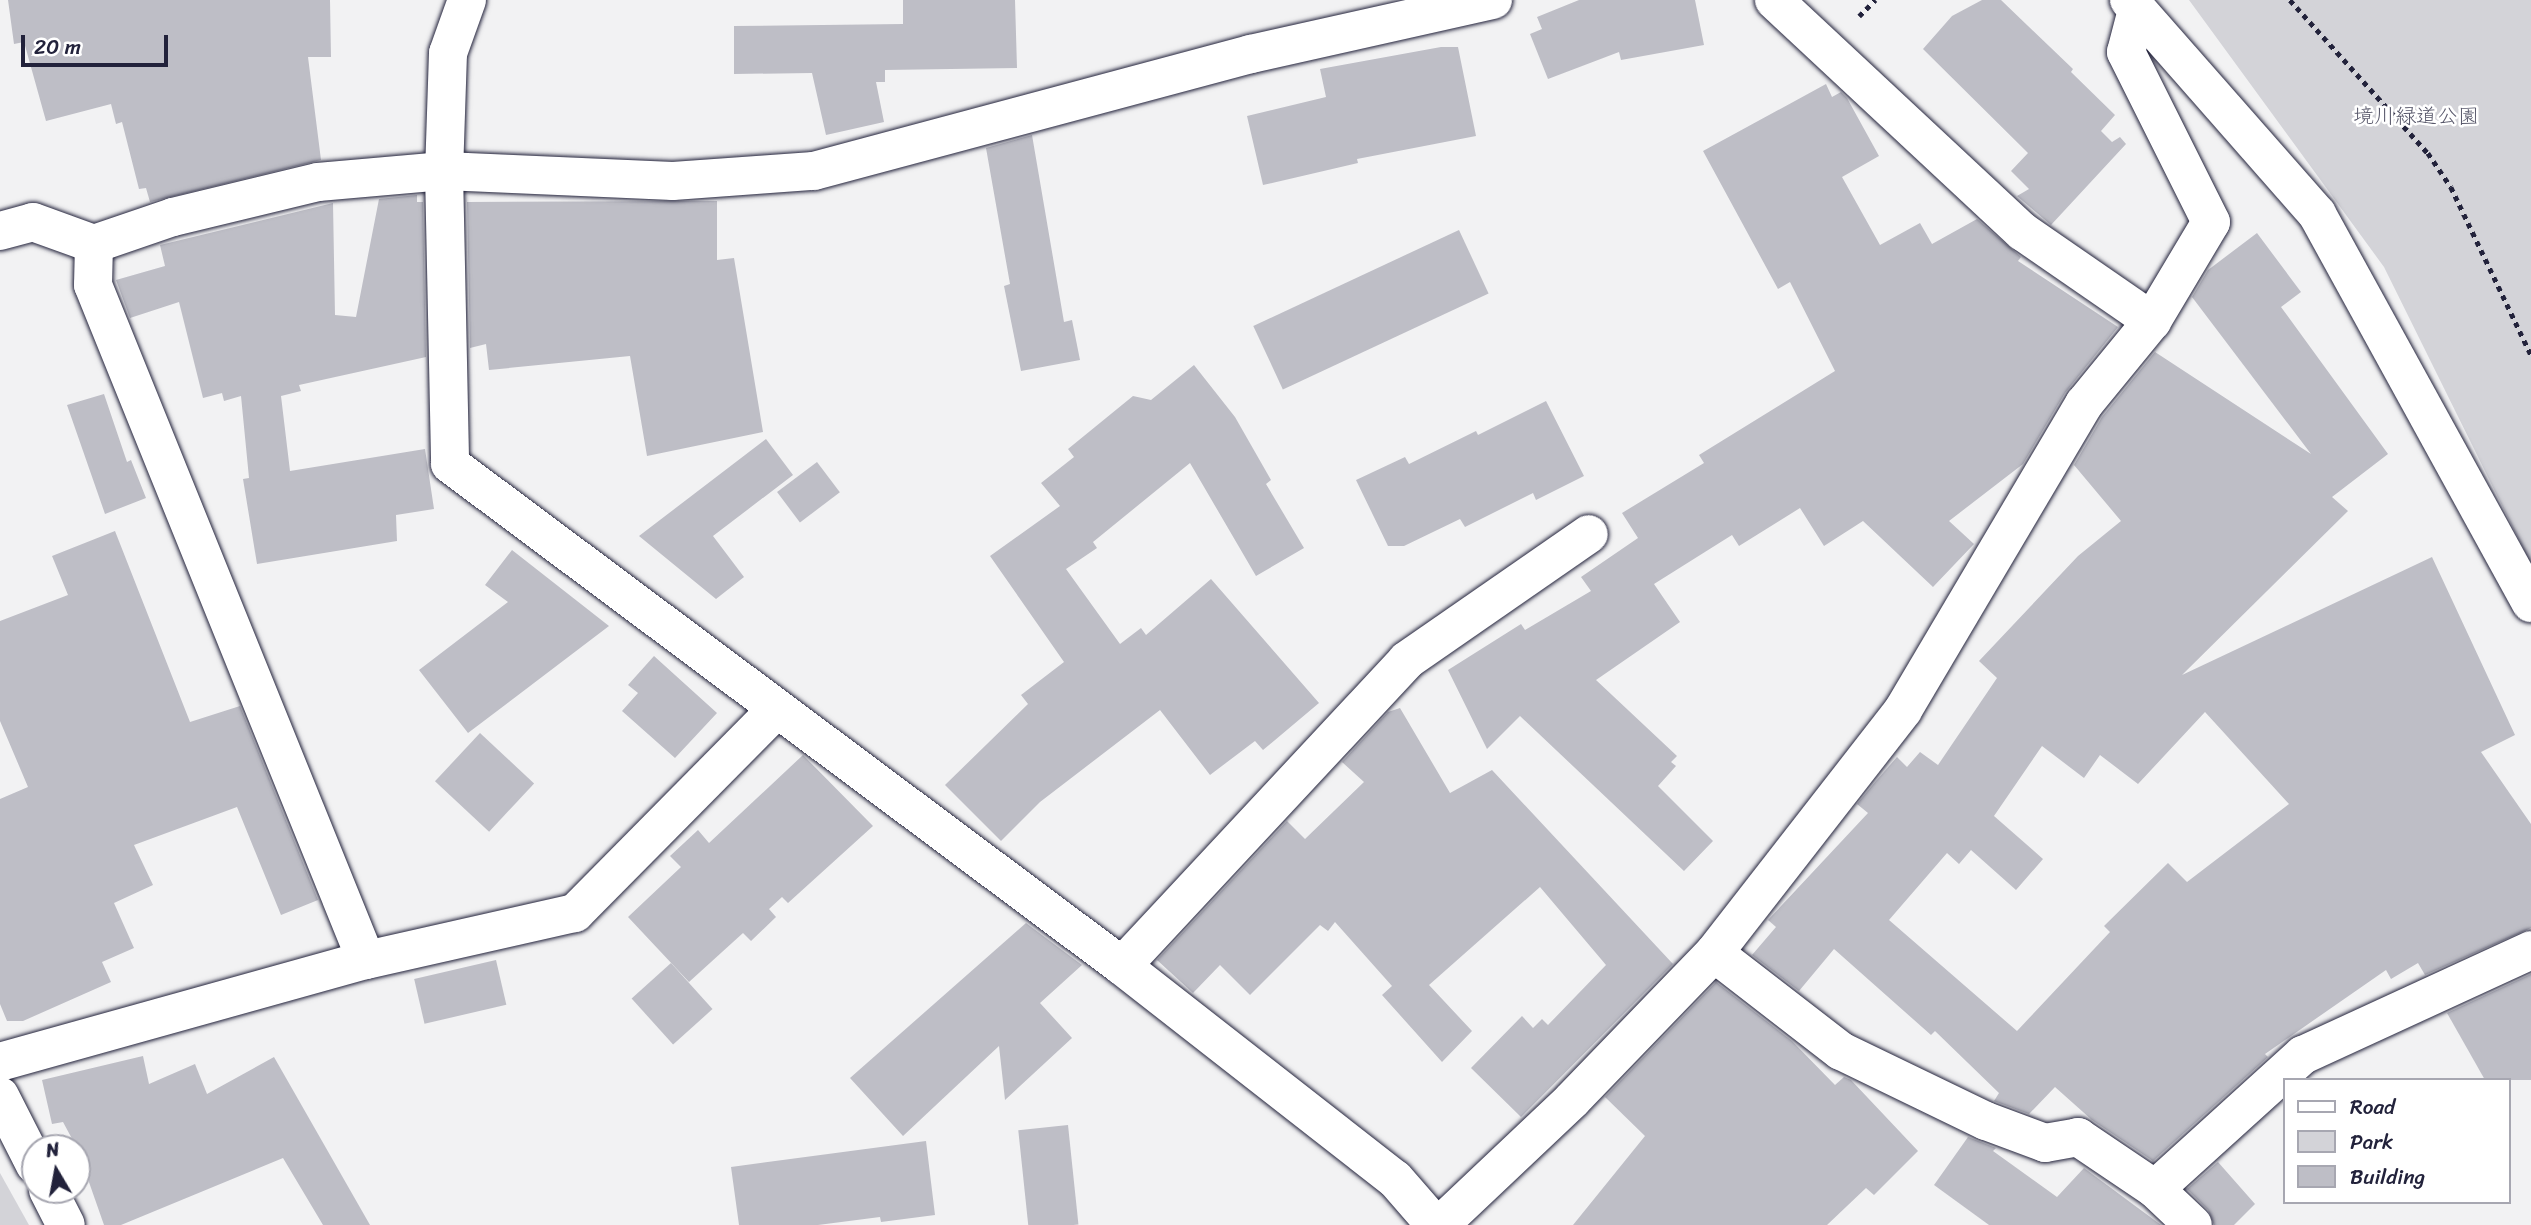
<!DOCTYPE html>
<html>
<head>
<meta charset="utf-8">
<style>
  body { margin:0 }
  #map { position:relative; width:2531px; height:1225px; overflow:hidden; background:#f2f2f3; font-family:Sriracha,"Klee One",sans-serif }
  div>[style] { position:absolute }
  .green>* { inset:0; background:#d3d3d8 }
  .building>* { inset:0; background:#bebec6; transform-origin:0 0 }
  .path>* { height:4.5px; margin-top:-2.25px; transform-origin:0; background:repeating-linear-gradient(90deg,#22223b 0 5px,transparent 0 10px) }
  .roads { filter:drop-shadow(0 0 2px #22223b) drop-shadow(0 0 2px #22223b) }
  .minor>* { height:38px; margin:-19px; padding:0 19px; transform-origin:19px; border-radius:19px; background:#fff }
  span { translate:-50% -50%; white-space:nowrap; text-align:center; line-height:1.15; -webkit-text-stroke:5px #fff; paint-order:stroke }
  .park-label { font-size:21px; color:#57576a }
  .legend { position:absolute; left:2283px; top:1078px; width:228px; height:126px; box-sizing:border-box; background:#fff; border:2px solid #a7a7b1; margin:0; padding:9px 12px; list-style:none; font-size:21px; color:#22223b }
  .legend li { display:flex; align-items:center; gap:14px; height:35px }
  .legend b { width:35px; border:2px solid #a7a7b1 }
  .north { position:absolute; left:21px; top:1134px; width:70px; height:70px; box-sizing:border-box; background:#fff; border:2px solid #a7a7b1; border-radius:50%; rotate:350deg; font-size:19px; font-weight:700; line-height:28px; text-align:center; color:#22223b }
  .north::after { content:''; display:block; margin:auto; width:24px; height:32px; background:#22223b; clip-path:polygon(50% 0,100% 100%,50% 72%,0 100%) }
  .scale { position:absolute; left:21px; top:35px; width:147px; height:32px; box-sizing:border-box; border:4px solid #22223b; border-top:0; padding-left:9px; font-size:21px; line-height:24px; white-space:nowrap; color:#22223b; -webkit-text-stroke:5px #fff; paint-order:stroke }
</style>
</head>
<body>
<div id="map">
  <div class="green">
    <i style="clip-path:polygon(2189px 0,2531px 0,2531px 564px,2384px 267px)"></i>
    <i style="clip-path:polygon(0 1173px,29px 1225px,0 1225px)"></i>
  </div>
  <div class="building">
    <i style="clip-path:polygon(8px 0,330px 0,331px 57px,308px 57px,321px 160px,150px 202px,146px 188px,139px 189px,122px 122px,116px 124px,111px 104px,46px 121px,24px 42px,14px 44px)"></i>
    <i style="clip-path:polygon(903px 0,1015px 0,1017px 68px,885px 70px,885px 82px,876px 82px,884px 122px,826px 135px,812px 73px,734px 74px,734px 26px,903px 24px)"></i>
    <i style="clip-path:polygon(1579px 0,1695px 0,1704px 45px,1621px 60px,1619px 52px,1548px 79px,1530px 34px,1542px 29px,1537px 17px)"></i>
    <i style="clip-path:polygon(1982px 0,2001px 0,2073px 69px,2071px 72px,2115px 115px,2101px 131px,2112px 142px,2120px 137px,2126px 144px,2051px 225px,2017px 196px,2029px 189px,2011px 171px,2028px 153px,1923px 49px,1952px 16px)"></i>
    <i style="clip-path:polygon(1441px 47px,1458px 47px,1476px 136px,1357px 159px,1358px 163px,1263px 185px,1247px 116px,1326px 97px,1320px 69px)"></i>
    <i style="clip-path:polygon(1826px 84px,1832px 97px,1841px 92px,1847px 98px,1879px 156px,1842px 177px,1880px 245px,1920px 223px,1932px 244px,1977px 219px,2021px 257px,2018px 261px,2118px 327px,2065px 393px,2023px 464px,1949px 521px,1974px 544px,1933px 587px,1863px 521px,1824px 546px,1800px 508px,1739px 546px,1732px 535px,1654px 584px,1680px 622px,1596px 680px,1677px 756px,1671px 762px,1676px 766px,1658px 786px,1713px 841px,1684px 871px,1520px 716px,1487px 749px,1448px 670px,1521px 624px,1525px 630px,1591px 591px,1581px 577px,1638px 538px,1622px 513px,1704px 463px,1699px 455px,1835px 371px,1790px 282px,1778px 289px,1703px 151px)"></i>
    <i style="clip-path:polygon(1032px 135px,1064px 322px,1072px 320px,1080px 360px,1021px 371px,1004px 286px,1010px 284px,986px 148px)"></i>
    <i style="clip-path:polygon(417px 195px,417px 202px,423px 202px,426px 357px,299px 385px,301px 391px,281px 396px,290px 471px,425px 449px,434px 509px,396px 515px,397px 541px,257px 564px,243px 479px,249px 478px,241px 396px,224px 401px,222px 393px,203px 398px,179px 302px,130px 318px,116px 280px,165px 266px,160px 245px,333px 203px,335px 315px,356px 317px,379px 199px)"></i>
    <i style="clip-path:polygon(717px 201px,717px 260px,734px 258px,763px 432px,647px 456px,630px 356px,489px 370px,486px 344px,470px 348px,467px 202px)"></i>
    <i style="left:1459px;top:230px;width:70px;height:227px;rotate:65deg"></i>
    <i style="clip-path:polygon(evenodd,2257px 233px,2301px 292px,2281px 307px,2388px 454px,2332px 497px,2348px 511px,2182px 675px,2432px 557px,2515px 735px,2481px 752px,2531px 824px,2531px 928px,2425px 975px,2418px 963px,2391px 979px,2386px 970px,2265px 1054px,2268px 1057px,2153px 1161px,2092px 1120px,2055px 1087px,2029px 1114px,1994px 1101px,1999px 1093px,1935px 1031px,1931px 1035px,1834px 949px,1799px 991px,1752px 955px,1776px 927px,1768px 920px,1868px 813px,1857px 804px,1876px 781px,1897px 757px,1907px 767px,1920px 752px,1938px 765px,1997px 678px,1979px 661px,2078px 556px,2121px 521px,2074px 465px,2102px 417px,2155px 352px,2311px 454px,2192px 297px,2208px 270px,2257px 233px,2205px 712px,2289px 804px,2187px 882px,2168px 863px,2104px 926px,2110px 932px,2017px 1031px,1889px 920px,1947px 853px,1959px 864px,1971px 850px,2016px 890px,2043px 859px,1994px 816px,2042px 746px,2084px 778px,2100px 755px,2138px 784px,2205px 712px)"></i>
    <i style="clip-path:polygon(1194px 365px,1235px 417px,1271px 480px,1266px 484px,1304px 548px,1256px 576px,1190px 463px,1093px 542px,1097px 548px,1066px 569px,1120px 644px,1141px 628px,1146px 635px,1211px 579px,1319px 703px,1263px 750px,1255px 741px,1210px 775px,1160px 710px,1040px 802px,1001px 841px,945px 785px,1028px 704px,1021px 695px,1064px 662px,990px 556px,1060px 506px,1041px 483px,1074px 457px,1068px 449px,1133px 396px,1151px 400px)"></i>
    <i style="clip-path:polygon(104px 394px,127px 462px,131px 460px,146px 498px,105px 514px,67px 405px)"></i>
    <i style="clip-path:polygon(1546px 401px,1584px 476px,1536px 500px,1533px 493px,1465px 527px,1460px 519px,1404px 546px,1388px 546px,1356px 480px,1405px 457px,1409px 464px,1476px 431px,1478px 435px)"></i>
    <i style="clip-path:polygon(766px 439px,793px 475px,713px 536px,744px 577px,716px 599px,639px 536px)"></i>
    <i style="left:817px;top:462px;width:38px;height:50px;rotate:53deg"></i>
    <i style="clip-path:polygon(115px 531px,190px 722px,240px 706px,318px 900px,281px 915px,237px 807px,134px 845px,153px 885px,114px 903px,134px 948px,102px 962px,111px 982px,23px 1021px,7px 1021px,0 1004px,0 799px,28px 787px,0 721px,0 621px,68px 595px,52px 556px)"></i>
    <i style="clip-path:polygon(512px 550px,609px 626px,468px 733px,419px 670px,508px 602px,485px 585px)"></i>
    <i style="clip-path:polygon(654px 656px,717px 713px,675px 758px,622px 711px,638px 693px,628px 685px)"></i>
    <i style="clip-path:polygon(1400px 708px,1450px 793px,1492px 770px,1673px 964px,1521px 1117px,1471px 1068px,1522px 1016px,1533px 1028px,1542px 1019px,1548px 1025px,1606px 965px,1540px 887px,1429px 985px,1472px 1031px,1442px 1062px,1382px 995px,1392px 986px,1335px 922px,1328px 931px,1320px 925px,1250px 995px,1220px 965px,1193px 993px,1157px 960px,1287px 821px,1305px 839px,1364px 782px,1342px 762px,1388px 712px)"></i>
    <i style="left:480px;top:733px;width:74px;height:66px;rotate:43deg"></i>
    <i style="clip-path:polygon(803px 755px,873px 826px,788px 903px,782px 897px,769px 909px,776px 917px,751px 941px,743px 933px,689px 982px,628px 917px,681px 867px,670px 856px,698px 830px,709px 843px)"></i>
    <i style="clip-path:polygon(1026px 923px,1082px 965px,1040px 1003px,1072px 1038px,1005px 1100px,999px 1046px,903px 1136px,850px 1078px)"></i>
    <i style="left:496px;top:960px;width:46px;height:84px;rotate:77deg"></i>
    <i style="left:671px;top:963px;width:62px;height:53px;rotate:48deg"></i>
    <i style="clip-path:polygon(2531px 974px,2531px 1080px,2485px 1080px,2447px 1013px)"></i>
    <i style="clip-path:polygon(1716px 982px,1792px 1041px,1835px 1085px,1844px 1077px,1851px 1080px,1918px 1151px,1874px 1195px,1866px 1188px,1827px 1225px,1573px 1225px,1645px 1136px,1605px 1097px)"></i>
    <i style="clip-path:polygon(143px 1056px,149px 1084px,195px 1064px,207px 1094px,274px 1057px,370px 1225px,323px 1225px,283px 1158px,121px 1225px,104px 1225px,77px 1148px,63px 1122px,52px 1124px,42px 1080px)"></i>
    <i style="left:1068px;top:1125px;width:100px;height:50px;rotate:84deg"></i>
    <i style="clip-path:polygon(1968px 1137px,1996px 1148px,1993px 1151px,2057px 1197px,2084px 1168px,2161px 1225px,1989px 1225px,1934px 1185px)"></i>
    <i style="clip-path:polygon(926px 1141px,935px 1215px,881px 1222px,880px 1217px,818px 1225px,739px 1225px,731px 1167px)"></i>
    <i style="clip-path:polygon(2218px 1162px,2255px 1204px,2234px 1225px,2214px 1225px,2208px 1210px,2187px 1189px)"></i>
  </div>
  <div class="path">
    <i style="left:2290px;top:0;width:206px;rotate:48deg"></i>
    <i style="left:2428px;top:153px;width:41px;rotate:55.9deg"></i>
    <i style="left:2451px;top:187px;width:186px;rotate:64.5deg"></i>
    <i style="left:1859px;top:16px;width:23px;rotate:-45deg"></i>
  </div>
  <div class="roads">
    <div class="minor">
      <i style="left:467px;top:0;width:56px;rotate:109.7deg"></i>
      <i style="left:448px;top:53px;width:118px;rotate:91.9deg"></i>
      <i style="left:444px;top:171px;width:293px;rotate:88.8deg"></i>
      <i style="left:450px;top:464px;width:839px;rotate:36.76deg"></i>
      <i style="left:1122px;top:966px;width:346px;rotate:38deg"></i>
      <i style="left:1395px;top:1179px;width:61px;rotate:49deg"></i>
      <i style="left:1774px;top:0;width:340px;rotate:43deg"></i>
      <i style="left:2023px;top:232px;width:157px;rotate:34.6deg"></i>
      <i style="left:2129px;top:0;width:285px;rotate:48.7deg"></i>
      <i style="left:2317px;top:214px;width:444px;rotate:61.2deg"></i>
      <i style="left:0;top:231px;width:34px;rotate:-15deg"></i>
      <i style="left:33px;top:222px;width:65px;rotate:19.8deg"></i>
      <i style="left:94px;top:244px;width:83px;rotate:-18.9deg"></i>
      <i style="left:173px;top:217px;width:149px;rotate:-13.6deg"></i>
      <i style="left:318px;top:182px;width:126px;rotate:-5deg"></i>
      <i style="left:444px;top:171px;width:229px;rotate:2.5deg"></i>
      <i style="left:673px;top:181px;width:141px;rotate:-4.1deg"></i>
      <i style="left:814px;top:171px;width:452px;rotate:-15deg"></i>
      <i style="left:1251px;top:54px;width:248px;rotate:-12.6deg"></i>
      <i style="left:94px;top:244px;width:41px;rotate:91.4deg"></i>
      <i style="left:93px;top:285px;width:728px;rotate:67.98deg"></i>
      <i style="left:1714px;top:953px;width:160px;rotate:37.7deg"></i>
      <i style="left:1841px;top:1051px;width:161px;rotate:25.8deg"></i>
      <i style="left:1986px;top:1121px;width:63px;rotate:20.4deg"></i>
      <i style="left:2045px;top:1143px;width:34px;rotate:-10deg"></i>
      <i style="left:2078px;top:1137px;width:93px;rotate:34deg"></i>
      <i style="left:2155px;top:1189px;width:52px;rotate:43.5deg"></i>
      <i style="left:1122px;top:966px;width:418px;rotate:-47deg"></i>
      <i style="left:1407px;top:660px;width:221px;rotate:-34.7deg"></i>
      <i style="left:0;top:1062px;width:380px;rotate:-15.6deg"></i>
      <i style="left:366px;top:960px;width:214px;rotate:-12.7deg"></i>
      <i style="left:575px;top:913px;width:286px;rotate:-45.3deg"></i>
      <i style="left:0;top:1096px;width:77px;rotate:63.1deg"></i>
      <i style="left:2155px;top:1189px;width:200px;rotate:-42.2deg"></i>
      <i style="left:2303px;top:1055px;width:251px;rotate:-24.7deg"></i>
      <i style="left:48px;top:1190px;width:39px;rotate:63deg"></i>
      <i style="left:1440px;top:1225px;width:182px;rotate:-43.4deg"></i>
      <i style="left:1572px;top:1100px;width:204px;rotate:-46deg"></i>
      <i style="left:1714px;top:953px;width:308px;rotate:-52.1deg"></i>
      <i style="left:1903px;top:710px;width:356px;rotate:-59.4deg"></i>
      <i style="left:2084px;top:404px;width:107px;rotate:-50.7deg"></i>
      <i style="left:2152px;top:321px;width:115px;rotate:-59.2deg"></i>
      <i style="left:2211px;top:222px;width:190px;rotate:-116.6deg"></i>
      <i style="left:2126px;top:52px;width:43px;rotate:-75.3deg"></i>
    </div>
  </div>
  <div class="park-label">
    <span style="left:2416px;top:116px">境川緑道公園</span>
  </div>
  <ul class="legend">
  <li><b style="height:9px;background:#fff"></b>Road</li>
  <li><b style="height:19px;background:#d3d3d8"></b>Park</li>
  <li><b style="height:19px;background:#bebec6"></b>Building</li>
  </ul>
  <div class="north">N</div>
  <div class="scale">20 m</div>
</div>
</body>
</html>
